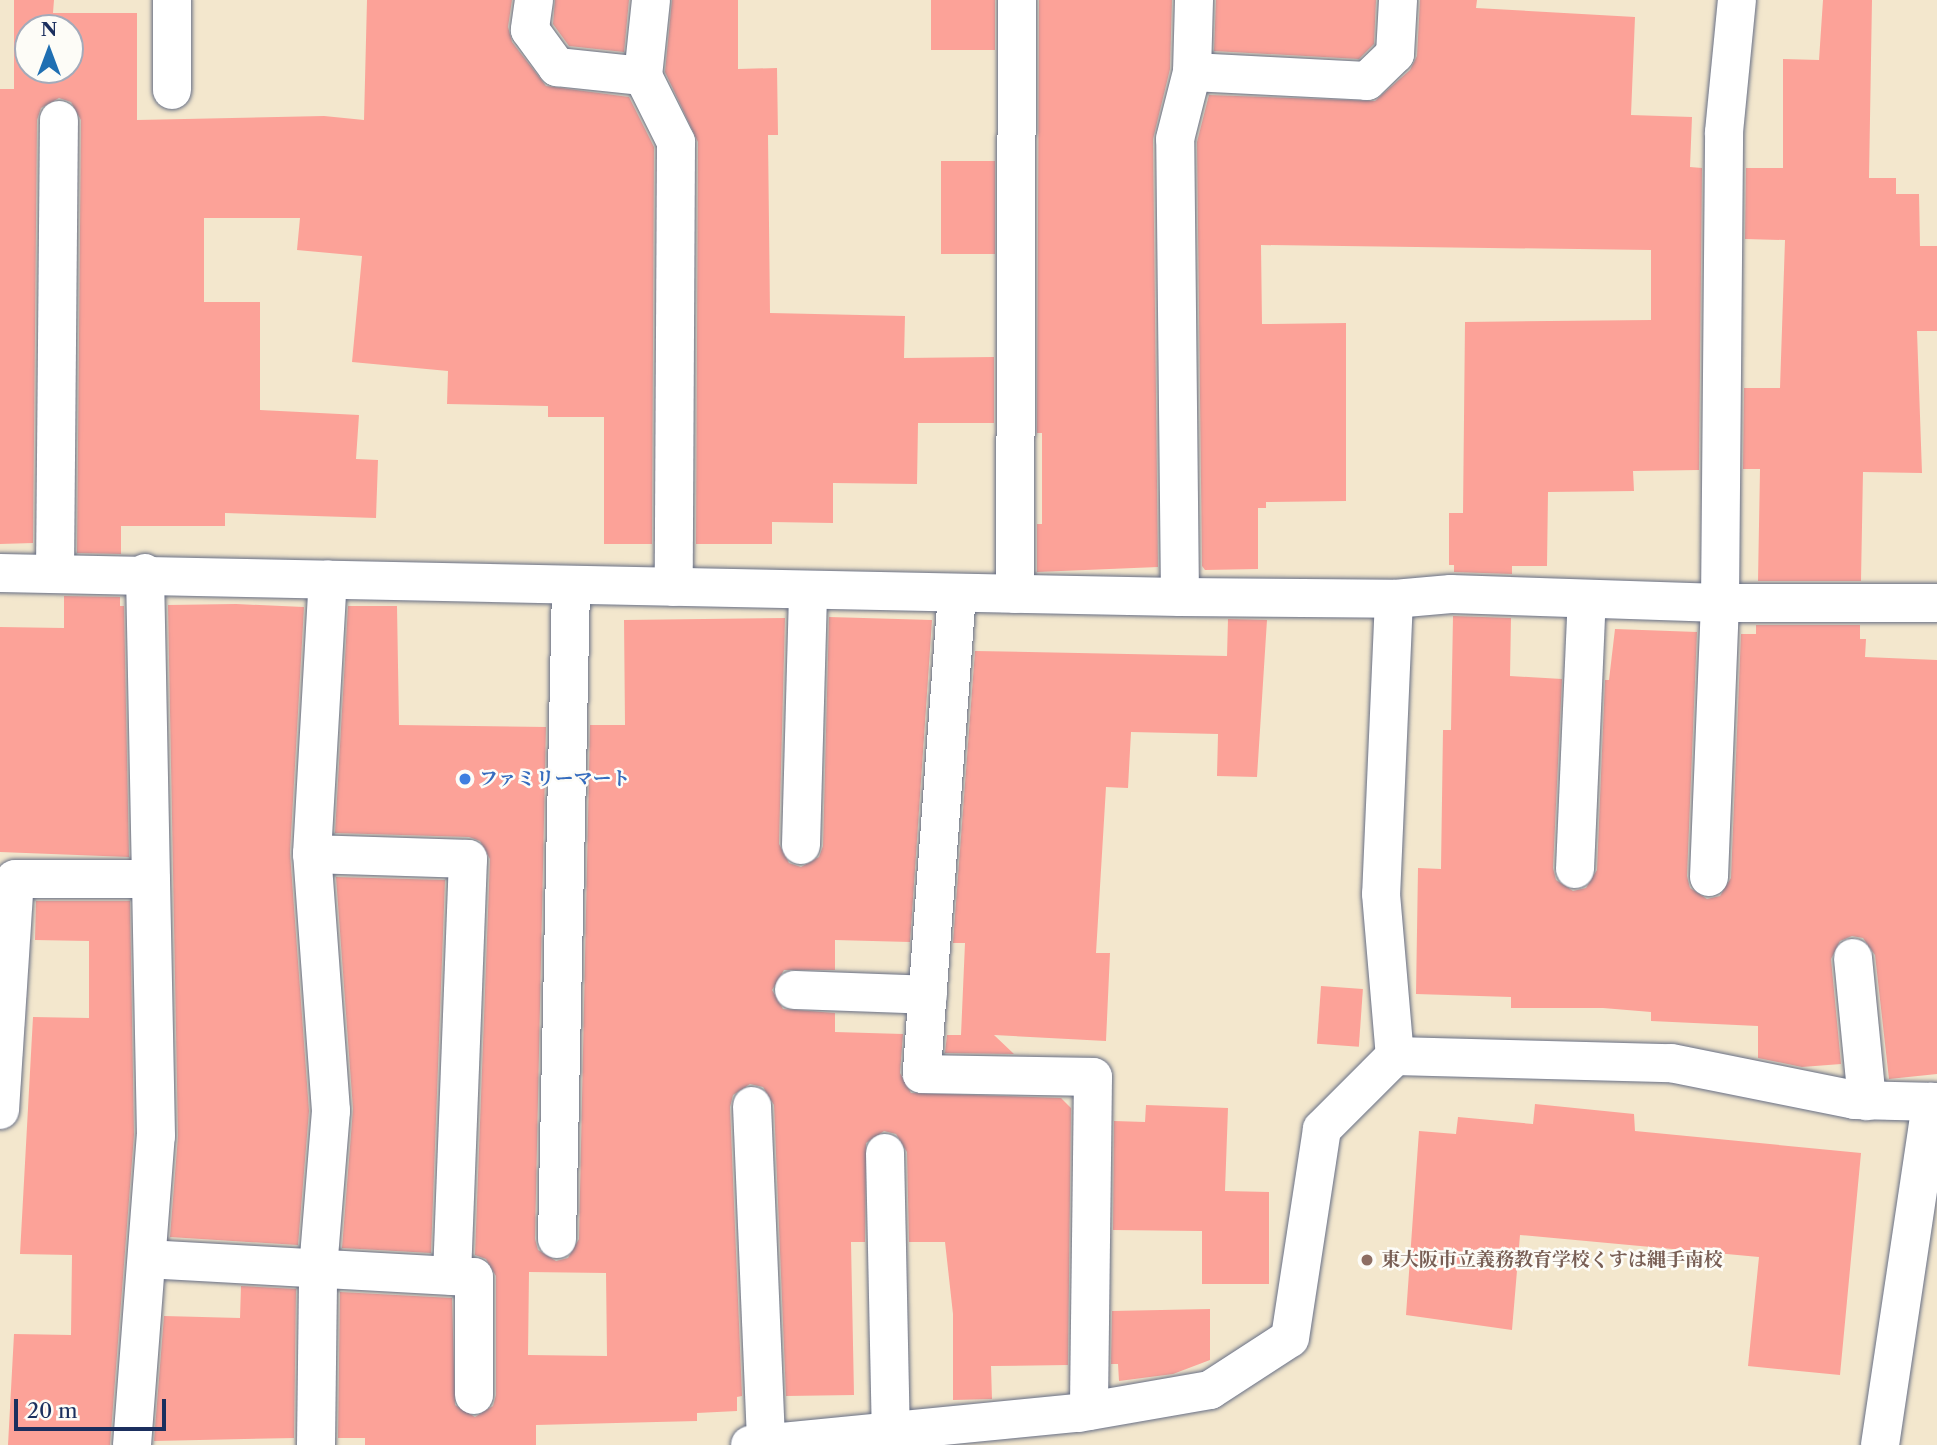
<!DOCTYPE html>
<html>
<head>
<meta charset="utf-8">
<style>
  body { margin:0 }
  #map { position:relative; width:1937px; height:1445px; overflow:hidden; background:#f3e7cd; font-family:"Libre Caslon Text","Noto Serif JP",serif }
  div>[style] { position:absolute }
  .building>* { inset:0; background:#fca298; transform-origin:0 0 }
  .roads { filter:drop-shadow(0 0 2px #676f85) drop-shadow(0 0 2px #676f85) }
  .minor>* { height:38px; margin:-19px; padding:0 19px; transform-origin:19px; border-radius:19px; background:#fff }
  .dots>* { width:19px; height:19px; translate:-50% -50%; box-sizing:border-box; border:4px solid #fdfcf7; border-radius:50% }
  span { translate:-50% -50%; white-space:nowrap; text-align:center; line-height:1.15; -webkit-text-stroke:5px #fdfcf7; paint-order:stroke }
  .shop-label { font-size:19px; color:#366cbe; font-weight:700 }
  .left { translate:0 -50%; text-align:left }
  .education-label { font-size:19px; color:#785e54; font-weight:700 }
  .north { position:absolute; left:14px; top:14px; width:70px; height:70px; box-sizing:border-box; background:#fdfcf7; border:2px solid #a3aaba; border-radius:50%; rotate:0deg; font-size:19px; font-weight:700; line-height:28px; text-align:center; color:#1b2f5e }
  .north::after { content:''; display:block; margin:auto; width:24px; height:32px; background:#1f6fb2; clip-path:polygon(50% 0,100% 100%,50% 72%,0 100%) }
  .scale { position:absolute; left:14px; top:1399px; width:152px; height:32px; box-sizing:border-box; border:4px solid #1b2f5e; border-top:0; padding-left:9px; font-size:21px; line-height:24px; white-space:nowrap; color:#1b2f5e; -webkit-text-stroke:5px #fdfcf7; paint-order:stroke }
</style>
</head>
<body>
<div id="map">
  <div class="building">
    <i style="clip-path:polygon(evenodd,14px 0,54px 0,53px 13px,137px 13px,137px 120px,324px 116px,364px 120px,367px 0,512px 0,508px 27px,512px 42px,546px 86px,629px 97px,654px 147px,652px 544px,604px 544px,604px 417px,548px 417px,548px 406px,447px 404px,448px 371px,352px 362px,362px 256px,297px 250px,300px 218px,204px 218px,204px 302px,260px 302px,260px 410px,359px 415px,356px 459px,378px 460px,376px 518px,225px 513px,225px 526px,121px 526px,121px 554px,77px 553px,81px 120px,71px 102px,59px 98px,41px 108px,37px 120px,33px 543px,0 544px,0 89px,14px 89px,14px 0,28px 28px,70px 28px,70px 70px,28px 70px,28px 28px)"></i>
    <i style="clip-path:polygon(555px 0,629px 0,624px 52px,569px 46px,553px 24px)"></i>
    <i style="clip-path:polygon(672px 0,738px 0,738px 69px,777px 68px,778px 135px,768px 135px,770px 313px,905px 316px,904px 358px,994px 357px,994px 423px,918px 423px,917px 484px,833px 483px,833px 523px,772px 522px,772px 544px,696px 544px,698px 142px,665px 72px)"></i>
    <i style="left:931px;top:0;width:64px;height:50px"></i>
    <i style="clip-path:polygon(1039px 0,1172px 0,1170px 69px,1153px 139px,1158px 567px,1037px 572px,1037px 524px,1042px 524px,1042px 433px,1037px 433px)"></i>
    <i style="clip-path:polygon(1216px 0,1376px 0,1374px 44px,1359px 59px,1214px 51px)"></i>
    <i style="clip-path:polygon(1420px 0,1477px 0,1476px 8px,1635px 17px,1631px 115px,1692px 117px,1690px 167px,1702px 168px,1699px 470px,1633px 471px,1634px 491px,1548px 492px,1547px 566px,1512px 566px,1512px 574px,1454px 572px,1454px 565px,1449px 565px,1449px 513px,1463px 513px,1465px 322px,1651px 320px,1651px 250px,1261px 245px,1262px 324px,1346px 323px,1346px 501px,1266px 502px,1266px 508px,1258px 508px,1258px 569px,1205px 570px,1202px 566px,1197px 142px,1209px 95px,1375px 101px,1410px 70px,1417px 56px)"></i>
    <i style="clip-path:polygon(1823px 0,1872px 0,1869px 178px,1896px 178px,1896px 194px,1919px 194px,1920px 246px,1937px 246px,1937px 331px,1917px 331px,1922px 473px,1863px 472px,1861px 581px,1758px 581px,1760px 469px,1743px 469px,1744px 388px,1780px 388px,1785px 240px,1745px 239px,1746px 168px,1783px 168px,1783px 59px,1819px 60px)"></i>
    <i style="left:941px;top:161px;width:54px;height:93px"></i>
    <i style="clip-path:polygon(64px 596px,120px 597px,120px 606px,124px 606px,129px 857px,0 852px,0 627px,64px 628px)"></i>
    <i style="clip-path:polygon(236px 604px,304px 607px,290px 853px,309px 1111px,298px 1245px,170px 1237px,178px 1136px,168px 605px)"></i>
    <i style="clip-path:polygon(evenodd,348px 606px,397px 606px,399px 725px,546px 727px,535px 1239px,538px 1250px,556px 1261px,568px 1258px,579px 1239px,590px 725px,625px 725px,624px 620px,785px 618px,779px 844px,789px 863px,801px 867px,819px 857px,823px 846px,829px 617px,932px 620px,910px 942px,835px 940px,835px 970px,784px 970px,772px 990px,783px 1009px,835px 1013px,835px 1032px,903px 1034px,900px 1073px,911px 1093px,1061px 1098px,1071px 1108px,1068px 1365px,991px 1366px,992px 1399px,953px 1400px,953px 1314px,945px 1242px,909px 1242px,907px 1152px,896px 1134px,884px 1131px,866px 1143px,865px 1242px,851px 1242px,854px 1395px,786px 1396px,774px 1105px,763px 1087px,750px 1084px,733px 1095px,730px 1107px,742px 1396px,737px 1397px,737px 1411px,697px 1413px,697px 1421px,536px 1425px,536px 1445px,365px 1445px,365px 1438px,338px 1438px,340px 1292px,452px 1298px,455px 1405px,475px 1417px,493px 1406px,496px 1395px,496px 1276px,486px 1259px,475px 1255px,490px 859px,480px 841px,469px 837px,335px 833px,348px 606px,529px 1272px,606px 1273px,607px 1356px,528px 1355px,529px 1272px)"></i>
    <i style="clip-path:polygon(1453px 616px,1511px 618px,1510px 676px,1562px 679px,1553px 868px,1556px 880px,1573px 891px,1586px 888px,1597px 870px,1605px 680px,1609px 680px,1615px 629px,1697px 632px,1687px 876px,1690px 888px,1707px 899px,1720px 896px,1731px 878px,1741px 634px,1756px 634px,1756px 625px,1860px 625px,1860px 639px,1866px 639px,1865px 657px,1937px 660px,1937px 1074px,1889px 1079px,1875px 955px,1863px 938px,1852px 936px,1840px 941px,1831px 959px,1841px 1064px,1802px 1067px,1758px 1058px,1758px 1026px,1651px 1021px,1651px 1012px,1603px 1008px,1511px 1008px,1511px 997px,1416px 994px,1418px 868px,1441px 869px,1443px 730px,1451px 730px)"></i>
    <i style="clip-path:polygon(1228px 619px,1267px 620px,1257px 777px,1217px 776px,1218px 734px,1131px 732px,1128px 788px,1106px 787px,1096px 953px,1110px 953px,1106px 1041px,994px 1035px,1014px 1054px,945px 1053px,947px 1035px,961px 1035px,965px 943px,953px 943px,975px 651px,1227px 656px)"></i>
    <i style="clip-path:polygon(336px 877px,445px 880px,431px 1253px,342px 1248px,353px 1109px)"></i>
    <i style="clip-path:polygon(36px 901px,130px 901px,134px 1135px,110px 1445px,8px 1445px,14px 1334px,71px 1335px,72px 1255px,20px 1254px,33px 1017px,89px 1018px,89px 941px,35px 940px)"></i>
    <i style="left:1321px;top:986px;width:42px;height:58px;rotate:4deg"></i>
    <i style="clip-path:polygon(1535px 1104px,1634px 1114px,1635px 1131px,1861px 1153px,1840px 1375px,1748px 1366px,1759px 1257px,1520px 1235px,1512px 1330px,1406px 1315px,1419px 1131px,1456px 1134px,1458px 1117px,1533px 1124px)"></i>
    <i style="clip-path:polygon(1146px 1105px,1228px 1108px,1225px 1191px,1269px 1192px,1269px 1284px,1202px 1284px,1202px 1231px,1113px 1230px,1114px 1121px,1145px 1122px)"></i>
    <i style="clip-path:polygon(241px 1286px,296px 1289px,294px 1438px,154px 1441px,164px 1316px,240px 1318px)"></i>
    <i style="clip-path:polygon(1210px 1309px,1210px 1360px,1173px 1374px,1119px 1381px,1118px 1364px,1111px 1364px,1112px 1311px)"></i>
  </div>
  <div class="roads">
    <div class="minor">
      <i style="left:534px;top:0;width:30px;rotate:98deg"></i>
      <i style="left:530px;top:30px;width:46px;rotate:53.9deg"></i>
      <i style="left:557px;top:67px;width:86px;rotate:6deg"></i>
      <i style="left:651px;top:0;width:76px;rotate:96deg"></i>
      <i style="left:643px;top:76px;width:74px;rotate:63.4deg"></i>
      <i style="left:676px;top:142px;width:445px;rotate:90.3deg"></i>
      <i style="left:1192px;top:72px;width:175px;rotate:2.9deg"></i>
      <i style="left:1367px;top:81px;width:39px;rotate:-44deg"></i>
      <i style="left:1395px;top:54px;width:54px;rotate:-86.8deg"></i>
      <i style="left:172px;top:90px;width:90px;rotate:-90deg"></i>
      <i style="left:0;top:573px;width:1180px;rotate:1.17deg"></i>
      <i style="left:1180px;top:597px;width:214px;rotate:0.5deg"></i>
      <i style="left:1394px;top:599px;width:57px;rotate:-5deg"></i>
      <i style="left:1451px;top:594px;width:269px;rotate:1.9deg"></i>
      <i style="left:1720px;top:603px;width:217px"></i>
      <i style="left:55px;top:573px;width:453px;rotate:-89.5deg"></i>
      <i style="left:957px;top:593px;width:482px;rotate:94.2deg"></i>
      <i style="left:922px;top:1074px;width:171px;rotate:1deg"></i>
      <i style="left:1093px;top:1077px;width:334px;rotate:90.7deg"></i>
      <i style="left:1015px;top:594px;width:594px;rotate:-89.81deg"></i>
      <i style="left:1180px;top:597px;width:458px;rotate:-90.6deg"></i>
      <i style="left:1175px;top:139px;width:69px;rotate:-75.8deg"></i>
      <i style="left:1192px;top:72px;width:72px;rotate:-88.4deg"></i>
      <i style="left:1394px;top:599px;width:295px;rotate:92.5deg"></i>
      <i style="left:1381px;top:894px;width:163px;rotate:85.1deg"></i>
      <i style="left:801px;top:845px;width:255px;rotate:-88.4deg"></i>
      <i style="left:312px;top:854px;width:156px;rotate:1.8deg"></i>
      <i style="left:468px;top:859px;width:417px;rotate:92.2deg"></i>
      <i style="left:1575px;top:869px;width:270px;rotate:-87.5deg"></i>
      <i style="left:1709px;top:877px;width:274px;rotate:-87.7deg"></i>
      <i style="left:1720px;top:603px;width:471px;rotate:-89.5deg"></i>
      <i style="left:1724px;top:132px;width:133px;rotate:-84.4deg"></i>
      <i style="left:1853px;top:958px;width:144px;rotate:84.4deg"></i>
      <i style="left:794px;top:990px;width:134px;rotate:2.1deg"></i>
      <i style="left:752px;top:1106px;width:337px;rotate:87.6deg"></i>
      <i style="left:0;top:1110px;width:231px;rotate:-86.3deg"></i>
      <i style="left:15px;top:879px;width:136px"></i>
      <i style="left:885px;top:1153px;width:278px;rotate:88.8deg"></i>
      <i style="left:557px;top:1239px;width:654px;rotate:-88.77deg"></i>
      <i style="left:147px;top:1259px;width:327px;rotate:3.2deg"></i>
      <i style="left:474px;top:1277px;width:118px;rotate:90deg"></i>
      <i style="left:132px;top:1445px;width:310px;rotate:-85.6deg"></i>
      <i style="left:156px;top:1136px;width:563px;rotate:-91.12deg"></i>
      <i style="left:316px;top:1445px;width:176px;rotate:-89.3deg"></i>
      <i style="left:318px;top:1269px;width:159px;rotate:-85.3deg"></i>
      <i style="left:331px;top:1111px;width:258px;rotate:-94.2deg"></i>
      <i style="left:312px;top:854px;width:275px;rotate:-86.7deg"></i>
      <i style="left:750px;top:1445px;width:330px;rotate:-5.6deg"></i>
      <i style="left:1078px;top:1413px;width:134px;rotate:-9.9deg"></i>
      <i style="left:1210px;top:1390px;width:95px;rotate:-33deg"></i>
      <i style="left:1290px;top:1338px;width:211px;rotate:-81.3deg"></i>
      <i style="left:1322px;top:1129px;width:103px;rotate:-45deg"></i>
      <i style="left:1395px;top:1056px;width:276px;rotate:1.5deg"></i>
      <i style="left:1671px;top:1063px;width:187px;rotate:11.4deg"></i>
      <i style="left:1854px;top:1100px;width:83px;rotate:1.4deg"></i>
      <i style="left:1880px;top:1445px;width:347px;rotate:-81.5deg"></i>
    </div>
  </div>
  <div class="dots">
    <i style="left:465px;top:779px;background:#3f7fe0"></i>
    <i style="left:1367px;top:1260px;background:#8d6e63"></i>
  </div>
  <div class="shop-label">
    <span class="left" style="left:479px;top:779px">ファミリーマート</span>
  </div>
  <div class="education-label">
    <span class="left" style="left:1381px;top:1260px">東大阪市立義務教育学校くすは縄手南校</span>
  </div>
  <div class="north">N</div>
  <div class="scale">20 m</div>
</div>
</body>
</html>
